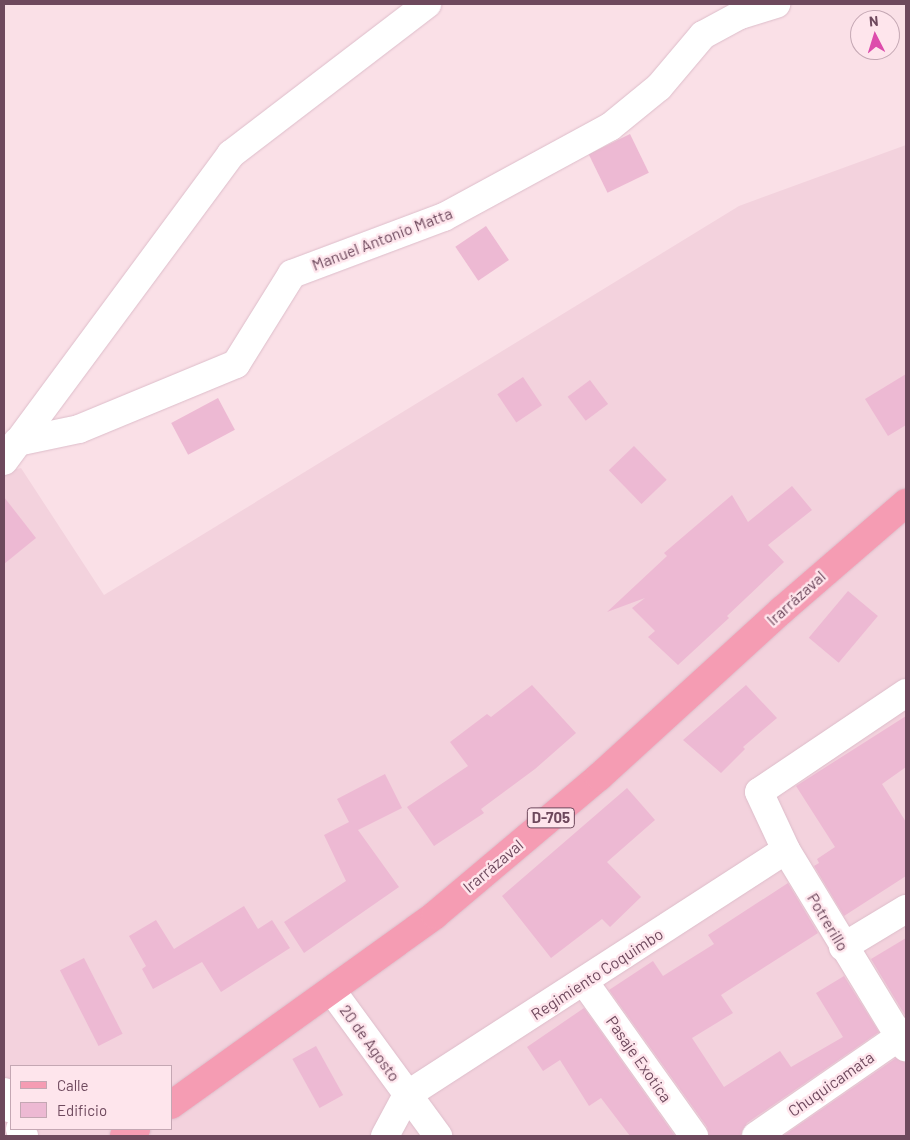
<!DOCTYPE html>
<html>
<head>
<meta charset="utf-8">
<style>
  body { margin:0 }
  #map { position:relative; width:910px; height:1140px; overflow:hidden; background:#fae0e7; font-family:Barlow,sans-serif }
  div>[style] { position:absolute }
  .residential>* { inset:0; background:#f3d2dd }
  .building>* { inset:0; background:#edb9d3; transform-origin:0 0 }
  .roads { filter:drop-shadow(0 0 1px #ddbdca) drop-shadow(0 0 1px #ddbdca) }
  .street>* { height:28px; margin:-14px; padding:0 14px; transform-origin:14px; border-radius:14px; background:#fff }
  .secondary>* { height:28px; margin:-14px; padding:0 14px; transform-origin:14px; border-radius:14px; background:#fff }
  .primary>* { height:28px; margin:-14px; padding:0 14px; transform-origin:14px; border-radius:14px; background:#f59cb3 }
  span { translate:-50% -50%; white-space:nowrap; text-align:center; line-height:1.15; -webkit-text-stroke:5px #fee5ec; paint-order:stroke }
  .shield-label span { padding:1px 4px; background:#fee5ec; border:1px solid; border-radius:4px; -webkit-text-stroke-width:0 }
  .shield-label { font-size:15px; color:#6e495d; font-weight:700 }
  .street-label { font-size:16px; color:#6e495d }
  .frame { position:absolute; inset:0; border:5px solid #6e495d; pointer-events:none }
  .legend { position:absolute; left:10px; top:1065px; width:162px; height:65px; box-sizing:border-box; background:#fee5ec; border:1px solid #c4a7b3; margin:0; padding:6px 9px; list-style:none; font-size:15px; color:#6e495d }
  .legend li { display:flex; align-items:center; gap:10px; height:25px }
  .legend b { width:25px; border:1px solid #c4a7b3 }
  .north { position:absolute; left:850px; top:10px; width:50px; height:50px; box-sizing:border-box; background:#fee5ec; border:1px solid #c4a7b3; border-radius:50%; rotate:355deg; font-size:14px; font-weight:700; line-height:20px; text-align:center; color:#6e495d }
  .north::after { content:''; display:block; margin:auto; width:18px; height:22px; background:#dd4cac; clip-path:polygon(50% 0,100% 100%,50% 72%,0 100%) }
</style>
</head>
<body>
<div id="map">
  <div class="residential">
    <i style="clip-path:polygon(evenodd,906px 145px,906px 1136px,4px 1136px,4px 472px,21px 468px,104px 595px,739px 206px,906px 145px,11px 1066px,171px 1066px,171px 1129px,11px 1129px,11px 1066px)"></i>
  </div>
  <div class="building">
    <i style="left:630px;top:134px;width:43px;height:46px;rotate:64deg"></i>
    <i style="left:486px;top:226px;width:41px;height:37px;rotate:56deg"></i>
    <i style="clip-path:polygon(906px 374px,906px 425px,888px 436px,865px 399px)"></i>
    <i style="left:523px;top:377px;width:34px;height:31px;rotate:56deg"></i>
    <i style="left:590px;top:380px;width:30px;height:28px;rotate:53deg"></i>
    <i style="left:218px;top:398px;width:36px;height:53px;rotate:62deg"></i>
    <i style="left:634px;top:446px;width:47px;height:35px;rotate:46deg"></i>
    <i style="clip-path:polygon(792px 486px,812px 510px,768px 545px,784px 562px,727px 616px,729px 618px,678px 665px,648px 637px,655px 631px,632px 608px,645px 598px,607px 612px,667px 556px,664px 553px,732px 495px,748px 522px)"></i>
    <i style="clip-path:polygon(4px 497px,36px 538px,4px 564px)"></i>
    <i style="left:848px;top:591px;width:39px;height:61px;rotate:40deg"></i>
    <i style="clip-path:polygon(532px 685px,576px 733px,535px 769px,481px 809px,484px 813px,434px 846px,407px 807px,468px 766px,450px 742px,487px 714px,491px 717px)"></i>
    <i style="clip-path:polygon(746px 685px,777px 718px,743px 747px,745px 749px,721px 773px,683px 740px)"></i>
    <i style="clip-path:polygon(906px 716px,906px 767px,882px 784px,906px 822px,906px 876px,844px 916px,814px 866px,819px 863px,817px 859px,835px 847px,796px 786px)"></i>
    <i style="clip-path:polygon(385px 774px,402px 808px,358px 830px,399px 887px,304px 953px,284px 922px,346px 881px,324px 835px,349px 822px,337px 799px)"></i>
    <i style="clip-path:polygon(627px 788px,655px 820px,607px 862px,641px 897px,610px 927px,602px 919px,551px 958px,502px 896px)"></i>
    <i style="clip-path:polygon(788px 883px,818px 933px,721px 995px,733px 1013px,692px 1038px,724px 1087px,780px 1051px,791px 1067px,843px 1037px,816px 993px,844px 976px,879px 1032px,747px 1123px,741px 1136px,709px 1136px,707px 1127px,609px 990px,653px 961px,663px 976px,714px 944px,708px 935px)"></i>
    <i style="clip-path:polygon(244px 906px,258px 929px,272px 920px,290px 948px,221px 992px,202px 962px,153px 989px,142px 969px,146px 966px,129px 936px,156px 920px,174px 949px)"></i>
    <i style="clip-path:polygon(906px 938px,906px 1017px,871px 959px)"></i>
    <i style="left:84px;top:958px;width:85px;height:27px;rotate:63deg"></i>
    <i style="clip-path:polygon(584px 1008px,675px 1136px,630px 1136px,601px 1098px,589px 1106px,560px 1060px,543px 1071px,527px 1047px)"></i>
    <i style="left:316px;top:1046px;width:56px;height:27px;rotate:61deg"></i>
    <i style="clip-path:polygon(896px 1058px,906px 1063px,906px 1136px,783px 1136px)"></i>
  </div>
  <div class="roads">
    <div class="street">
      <i style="left:17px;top:442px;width:63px;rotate:-11.8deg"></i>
      <i style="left:79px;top:429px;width:170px;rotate:-22.5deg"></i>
      <i style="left:236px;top:364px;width:106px;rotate:-58.1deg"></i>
      <i style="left:292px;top:274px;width:162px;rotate:-20.6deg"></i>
      <i style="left:444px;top:217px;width:189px;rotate:-28.5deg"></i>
      <i style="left:610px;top:127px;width:63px;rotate:-39.2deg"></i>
      <i style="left:659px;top:87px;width:68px;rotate:-49.8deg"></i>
      <i style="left:703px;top:35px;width:42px;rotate:-28.4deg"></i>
      <i style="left:740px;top:15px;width:38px;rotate:-17deg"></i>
      <i style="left:4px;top:461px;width:382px;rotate:-53.5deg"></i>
      <i style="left:231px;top:154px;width:247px;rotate:-37.4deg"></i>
      <i style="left:906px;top:693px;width:177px;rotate:146deg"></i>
      <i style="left:759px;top:792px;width:64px;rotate:65deg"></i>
      <i style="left:786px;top:850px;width:231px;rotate:58.7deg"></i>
      <i style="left:843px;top:947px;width:74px;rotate:-31.1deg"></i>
      <i style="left:585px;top:983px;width:188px;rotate:54.5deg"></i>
      <i style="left:4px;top:1092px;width:18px;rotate:68deg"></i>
      <i style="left:407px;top:1095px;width:451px;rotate:-32.9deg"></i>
      <i style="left:20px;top:1129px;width:8px;rotate:60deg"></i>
      <i style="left:756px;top:1136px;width:183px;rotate:-34.7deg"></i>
    </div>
    <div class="secondary">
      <i style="left:332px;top:991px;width:180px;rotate:53.8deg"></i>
      <i style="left:385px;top:1136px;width:47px;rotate:-61.8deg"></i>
    </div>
    <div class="primary">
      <i style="left:171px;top:1105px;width:325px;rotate:-35.7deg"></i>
      <i style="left:435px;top:915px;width:214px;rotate:-40.1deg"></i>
      <i style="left:599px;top:777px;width:248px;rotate:-42.4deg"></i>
      <i style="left:782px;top:610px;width:164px;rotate:-40.8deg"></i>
      <i style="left:124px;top:1136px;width:14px;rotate:-30deg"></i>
    </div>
  </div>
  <div class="shield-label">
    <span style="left:551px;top:818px">D-705</span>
  </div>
  <div class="street-label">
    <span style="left:382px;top:239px;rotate:-21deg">Manuel Antonio Matta</span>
    <span style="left:796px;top:598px;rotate:-42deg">Irarrázaval</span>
    <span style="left:493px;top:866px;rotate:-40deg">Irarrázaval</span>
    <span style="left:828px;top:922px;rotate:59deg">Potrerillo</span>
    <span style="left:597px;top:974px;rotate:-33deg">Regimiento Coquimbo</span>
    <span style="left:370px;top:1043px;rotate:54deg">20 de Agosto</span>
    <span style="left:639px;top:1059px;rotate:55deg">Pasaje Exotica</span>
    <span style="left:831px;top:1084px;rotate:-35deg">Chuquicamata</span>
  </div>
  <div class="frame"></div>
  <ul class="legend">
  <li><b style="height:6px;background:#f59cb3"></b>Calle</li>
  <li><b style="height:14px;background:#edb9d3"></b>Edificio</li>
  </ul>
  <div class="north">N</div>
</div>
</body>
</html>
